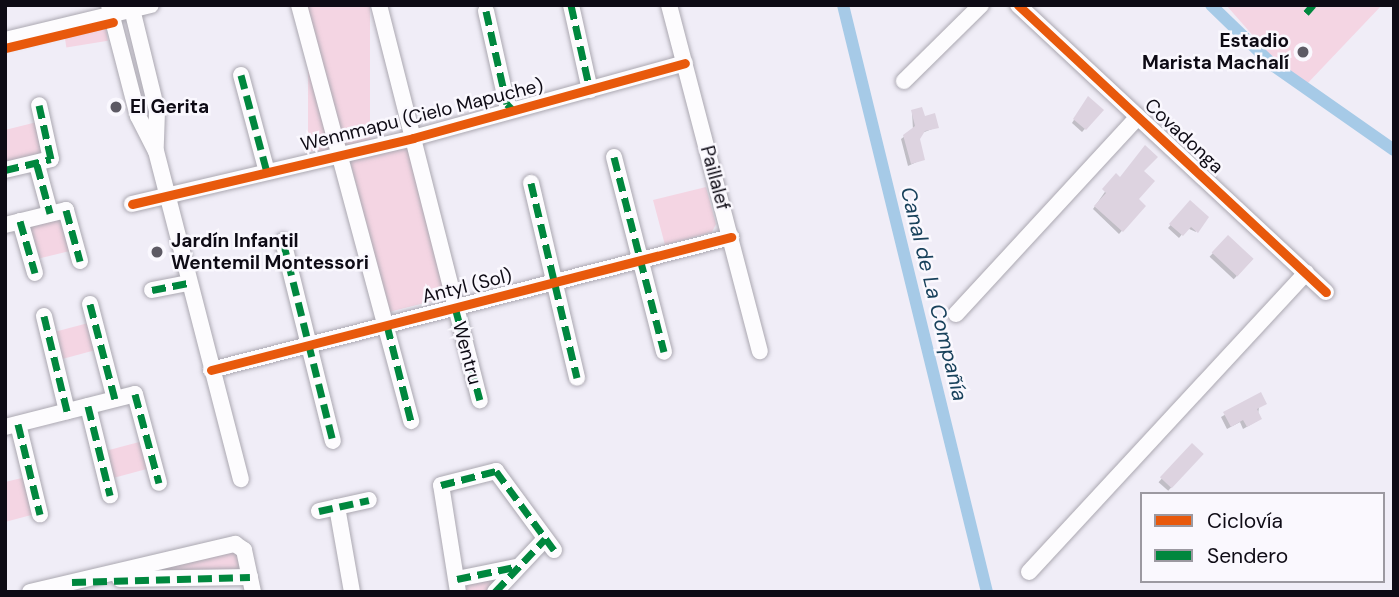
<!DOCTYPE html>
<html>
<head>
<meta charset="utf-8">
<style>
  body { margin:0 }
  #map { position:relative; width:1399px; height:597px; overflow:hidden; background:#f0edf7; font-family:"DM Sans",sans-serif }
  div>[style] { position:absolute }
  .green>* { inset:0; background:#f4d5e3; transform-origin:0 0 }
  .shadow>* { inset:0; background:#0003; transform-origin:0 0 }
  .canal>* { height:12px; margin:-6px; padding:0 6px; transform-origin:6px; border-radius:6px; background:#a6cae7 }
  .building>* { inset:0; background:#ddd3e0; transform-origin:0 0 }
  .roads { filter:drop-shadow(0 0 2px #aba8b1) drop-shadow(0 0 2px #aba8b1) }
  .minor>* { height:16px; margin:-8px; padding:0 8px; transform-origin:8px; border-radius:8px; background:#fdfcfe }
  .quiet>* { height:7px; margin-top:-3.5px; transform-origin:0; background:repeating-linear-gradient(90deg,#00873e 0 14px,transparent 0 21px) }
  .cycleway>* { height:9px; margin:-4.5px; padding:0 4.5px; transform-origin:4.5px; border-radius:4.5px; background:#e8590c }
  .dots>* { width:19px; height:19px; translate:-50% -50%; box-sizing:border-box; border:4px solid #faf8fe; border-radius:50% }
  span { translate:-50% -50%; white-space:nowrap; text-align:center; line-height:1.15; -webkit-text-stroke:5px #faf8fe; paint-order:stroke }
  .poi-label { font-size:19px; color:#0e0b15; font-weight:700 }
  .right { translate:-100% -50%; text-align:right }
  .left { translate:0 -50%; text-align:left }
  .street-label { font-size:19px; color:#0e0b15 }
  .water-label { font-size:21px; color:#18415b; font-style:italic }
  .frame { position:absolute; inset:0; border:7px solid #0e0b15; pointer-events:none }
  .legend { position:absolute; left:1140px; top:492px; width:245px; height:91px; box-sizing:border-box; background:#faf8fe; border:2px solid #9c99a1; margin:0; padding:9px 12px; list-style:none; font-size:21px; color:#0e0b15 }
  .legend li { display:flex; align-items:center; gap:14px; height:35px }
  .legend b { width:35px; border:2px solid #9c99a1 }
</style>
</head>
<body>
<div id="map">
  <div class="green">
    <i style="left:308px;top:5px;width:62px;height:146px"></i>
    <i style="clip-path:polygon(1226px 5px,1382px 5px,1305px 86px,1277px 63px)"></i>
    <i style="left:106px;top:29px;width:12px;height:42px;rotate:81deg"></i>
    <i style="clip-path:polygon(41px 121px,48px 154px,5px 165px,5px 130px)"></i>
    <i style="left:410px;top:145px;width:157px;height:62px;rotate:76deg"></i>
    <i style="clip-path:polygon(706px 187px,716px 224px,712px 232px,665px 245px,653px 200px)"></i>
    <i style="left:65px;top:215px;width:36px;height:40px;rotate:76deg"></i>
    <i style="left:92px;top:322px;width:28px;height:42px;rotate:75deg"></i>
    <i style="left:143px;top:441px;width:28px;height:41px;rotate:75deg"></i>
    <i style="clip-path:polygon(26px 477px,35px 514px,5px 522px,5px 482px)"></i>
    <i style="clip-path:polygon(238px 550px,246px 574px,126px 574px)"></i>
    <i style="clip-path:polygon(497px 577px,487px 592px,462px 592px,462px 584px)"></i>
  </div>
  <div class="shadow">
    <i style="clip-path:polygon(1086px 101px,1102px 110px,1082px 132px,1072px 123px)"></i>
    <i style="clip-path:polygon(912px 111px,937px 127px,922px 133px,918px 139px,923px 159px,908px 166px,901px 139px,913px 130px)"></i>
    <i style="clip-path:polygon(1142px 171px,1136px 199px,1144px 206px,1119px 234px,1093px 209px,1116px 176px,1120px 179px)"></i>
    <i style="clip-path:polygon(1190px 203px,1196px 232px,1187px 228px,1179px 238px,1168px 228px)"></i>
    <i style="left:1228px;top:237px;width:33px;height:27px;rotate:43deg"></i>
    <i style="clip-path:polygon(1261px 394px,1257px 421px,1243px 429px,1240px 422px,1227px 429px,1221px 417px)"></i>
    <i style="left:1192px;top:445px;width:13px;height:50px;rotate:42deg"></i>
  </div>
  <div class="canal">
    <i style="left:843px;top:5px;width:604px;rotate:76.22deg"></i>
    <i style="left:1211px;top:5px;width:88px;rotate:44.1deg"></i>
    <i style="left:1274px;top:66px;width:146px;rotate:35deg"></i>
  </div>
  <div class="building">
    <i style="clip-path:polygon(1088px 96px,1104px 110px,1086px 130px,1073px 119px)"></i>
    <i style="clip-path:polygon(922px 107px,925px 116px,935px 113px,939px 128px,925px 131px,920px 139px,925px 160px,911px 164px,903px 135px,915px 126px,911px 110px)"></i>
    <i style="clip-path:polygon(1145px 145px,1158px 157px,1144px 171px,1155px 181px,1139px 199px,1146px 206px,1123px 232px,1094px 206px,1106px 193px,1102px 189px,1116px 173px,1120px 177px)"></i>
    <i style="clip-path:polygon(1190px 200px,1209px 217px,1198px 233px,1191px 227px,1183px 236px,1169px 224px)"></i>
    <i style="left:1228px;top:235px;width:35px;height:24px;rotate:43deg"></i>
    <i style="clip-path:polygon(1261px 392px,1267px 404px,1257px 409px,1262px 419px,1247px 427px,1243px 420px,1231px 427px,1223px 412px)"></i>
    <i style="left:1192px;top:443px;width:16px;height:47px;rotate:43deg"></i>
  </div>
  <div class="roads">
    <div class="minor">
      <i style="left:109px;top:5px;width:115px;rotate:75.4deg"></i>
      <i style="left:138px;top:116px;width:39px;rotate:63deg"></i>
      <i style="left:156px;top:151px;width:339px;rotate:75.5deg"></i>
      <i style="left:131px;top:5px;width:109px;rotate:76.2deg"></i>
      <i style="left:157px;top:111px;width:37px;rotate:92deg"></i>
      <i style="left:299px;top:5px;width:431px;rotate:74.9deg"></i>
      <i style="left:379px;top:5px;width:408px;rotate:75.7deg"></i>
      <i style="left:571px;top:5px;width:87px;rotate:77.4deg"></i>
      <i style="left:669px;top:5px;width:358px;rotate:75.3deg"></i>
      <i style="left:1018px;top:5px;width:421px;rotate:43deg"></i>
      <i style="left:486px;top:11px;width:95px;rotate:77.3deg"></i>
      <i style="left:507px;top:104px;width:8px;rotate:45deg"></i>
      <i style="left:5px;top:40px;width:150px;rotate:-13.5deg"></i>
      <i style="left:241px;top:75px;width:100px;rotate:75deg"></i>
      <i style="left:904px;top:81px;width:108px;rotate:-44.6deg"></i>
      <i style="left:614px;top:157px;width:201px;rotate:75.6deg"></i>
      <i style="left:37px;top:165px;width:50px;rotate:74.8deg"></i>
      <i style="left:5px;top:170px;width:47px;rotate:-13.4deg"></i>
      <i style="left:51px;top:159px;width:55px;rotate:-102.5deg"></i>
      <i style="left:531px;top:183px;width:200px;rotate:76.7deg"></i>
      <i style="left:132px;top:204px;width:289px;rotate:-13.2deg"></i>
      <i style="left:413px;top:138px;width:282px;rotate:-15.4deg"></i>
      <i style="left:20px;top:221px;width:54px;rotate:73.9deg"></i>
      <i style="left:5px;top:225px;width:63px;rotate:-13.8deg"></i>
      <i style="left:66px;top:210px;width:53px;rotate:74.6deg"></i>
      <i style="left:283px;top:241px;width:206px;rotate:76deg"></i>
      <i style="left:152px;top:290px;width:38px;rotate:-11deg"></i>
      <i style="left:90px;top:304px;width:98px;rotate:75.3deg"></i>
      <i style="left:956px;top:314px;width:268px;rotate:-47.3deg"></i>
      <i style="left:44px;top:316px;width:98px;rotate:76.4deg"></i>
      <i style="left:211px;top:370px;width:537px;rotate:-14.35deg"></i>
      <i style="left:88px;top:406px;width:92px;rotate:76.1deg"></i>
      <i style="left:18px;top:424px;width:93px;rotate:76.3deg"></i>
      <i style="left:5px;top:427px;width:134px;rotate:-14.2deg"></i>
      <i style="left:135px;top:394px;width:92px;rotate:74.9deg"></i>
      <i style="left:337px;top:507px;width:86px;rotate:80deg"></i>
      <i style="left:319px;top:511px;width:51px;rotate:-12.4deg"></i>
      <i style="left:1029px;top:572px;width:408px;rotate:-47.2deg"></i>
      <i style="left:120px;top:579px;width:130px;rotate:-0.9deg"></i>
      <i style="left:457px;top:579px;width:60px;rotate:-11.5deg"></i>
      <i style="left:30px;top:592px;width:211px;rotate:-13.2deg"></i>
      <i style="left:235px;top:544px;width:11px;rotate:34deg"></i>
      <i style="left:244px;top:550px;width:43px;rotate:77.9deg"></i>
      <i style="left:458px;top:592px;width:108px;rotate:-99deg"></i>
      <i style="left:441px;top:485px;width:57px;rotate:-14.3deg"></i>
      <i style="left:496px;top:471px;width:98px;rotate:53.7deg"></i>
      <i style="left:495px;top:592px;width:73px;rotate:-46.7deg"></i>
    </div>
  </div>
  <div class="quiet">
    <i style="left:571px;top:5px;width:87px;rotate:77.4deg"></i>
    <i style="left:486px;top:11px;width:95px;rotate:77.3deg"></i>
    <i style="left:507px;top:104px;width:8px;rotate:45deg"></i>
    <i style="left:1306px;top:13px;width:11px;rotate:-49deg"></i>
    <i style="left:241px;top:75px;width:100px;rotate:75deg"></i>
    <i style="left:614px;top:157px;width:201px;rotate:75.6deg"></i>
    <i style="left:37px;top:165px;width:50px;rotate:74.8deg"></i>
    <i style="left:5px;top:170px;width:47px;rotate:-13.4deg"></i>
    <i style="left:51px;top:159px;width:55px;rotate:-102.5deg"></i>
    <i style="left:531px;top:183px;width:200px;rotate:76.7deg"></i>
    <i style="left:66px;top:210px;width:53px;rotate:74.6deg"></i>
    <i style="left:20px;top:221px;width:54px;rotate:73.9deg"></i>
    <i style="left:283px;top:241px;width:206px;rotate:76deg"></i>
    <i style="left:152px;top:290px;width:38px;rotate:-11deg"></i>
    <i style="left:90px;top:304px;width:98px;rotate:75.3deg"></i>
    <i style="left:455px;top:307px;width:96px;rotate:75deg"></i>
    <i style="left:44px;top:316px;width:98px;rotate:76.4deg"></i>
    <i style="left:387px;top:325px;width:99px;rotate:76deg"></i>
    <i style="left:135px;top:394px;width:92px;rotate:74.9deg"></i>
    <i style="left:88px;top:406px;width:92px;rotate:76.1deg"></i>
    <i style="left:18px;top:424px;width:93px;rotate:76.3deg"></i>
    <i style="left:441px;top:485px;width:57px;rotate:-14.3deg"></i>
    <i style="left:496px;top:471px;width:98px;rotate:53.7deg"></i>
    <i style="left:319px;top:511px;width:51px;rotate:-12.4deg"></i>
    <i style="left:457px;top:579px;width:59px;rotate:-11.7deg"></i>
    <i style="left:72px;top:582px;width:178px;rotate:-1.6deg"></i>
    <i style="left:495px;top:592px;width:73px;rotate:-46.7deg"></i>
  </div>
  <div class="cycleway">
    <i style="left:1018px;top:5px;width:421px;rotate:43deg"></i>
    <i style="left:5px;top:48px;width:111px;rotate:-13.5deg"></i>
    <i style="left:132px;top:204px;width:289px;rotate:-13.2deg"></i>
    <i style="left:413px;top:138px;width:282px;rotate:-15.4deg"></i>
    <i style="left:211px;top:370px;width:537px;rotate:-14.35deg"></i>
  </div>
  <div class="dots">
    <i style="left:1303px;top:52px;background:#5d5a64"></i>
    <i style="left:116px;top:107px;background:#5d5a64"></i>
    <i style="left:157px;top:252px;background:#5d5a64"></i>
  </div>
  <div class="poi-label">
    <span class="right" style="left:1289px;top:52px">Estadio<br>Marista Machalí</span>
    <span class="left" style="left:130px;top:107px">El Gerita</span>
    <span class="left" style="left:171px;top:252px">Jardín Infantil<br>Wentemil Montessori</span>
  </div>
  <div class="street-label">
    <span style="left:422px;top:115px;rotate:-14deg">Wennmapu (Cielo Mapuche)</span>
    <span style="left:1184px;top:136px;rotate:43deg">Covadonga</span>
    <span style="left:715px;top:178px;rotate:75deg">Paillalef</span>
    <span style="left:467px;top:286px;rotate:-14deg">Antyl (Sol)</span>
    <span style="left:467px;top:353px;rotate:75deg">Wentru</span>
  </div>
  <div class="water-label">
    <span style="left:934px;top:294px;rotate:76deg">Canal de La Compañía</span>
  </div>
  <div class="frame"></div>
  <ul class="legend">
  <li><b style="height:9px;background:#e8590c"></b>Ciclovía</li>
  <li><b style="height:9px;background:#00873e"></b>Sendero</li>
  </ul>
</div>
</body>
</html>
